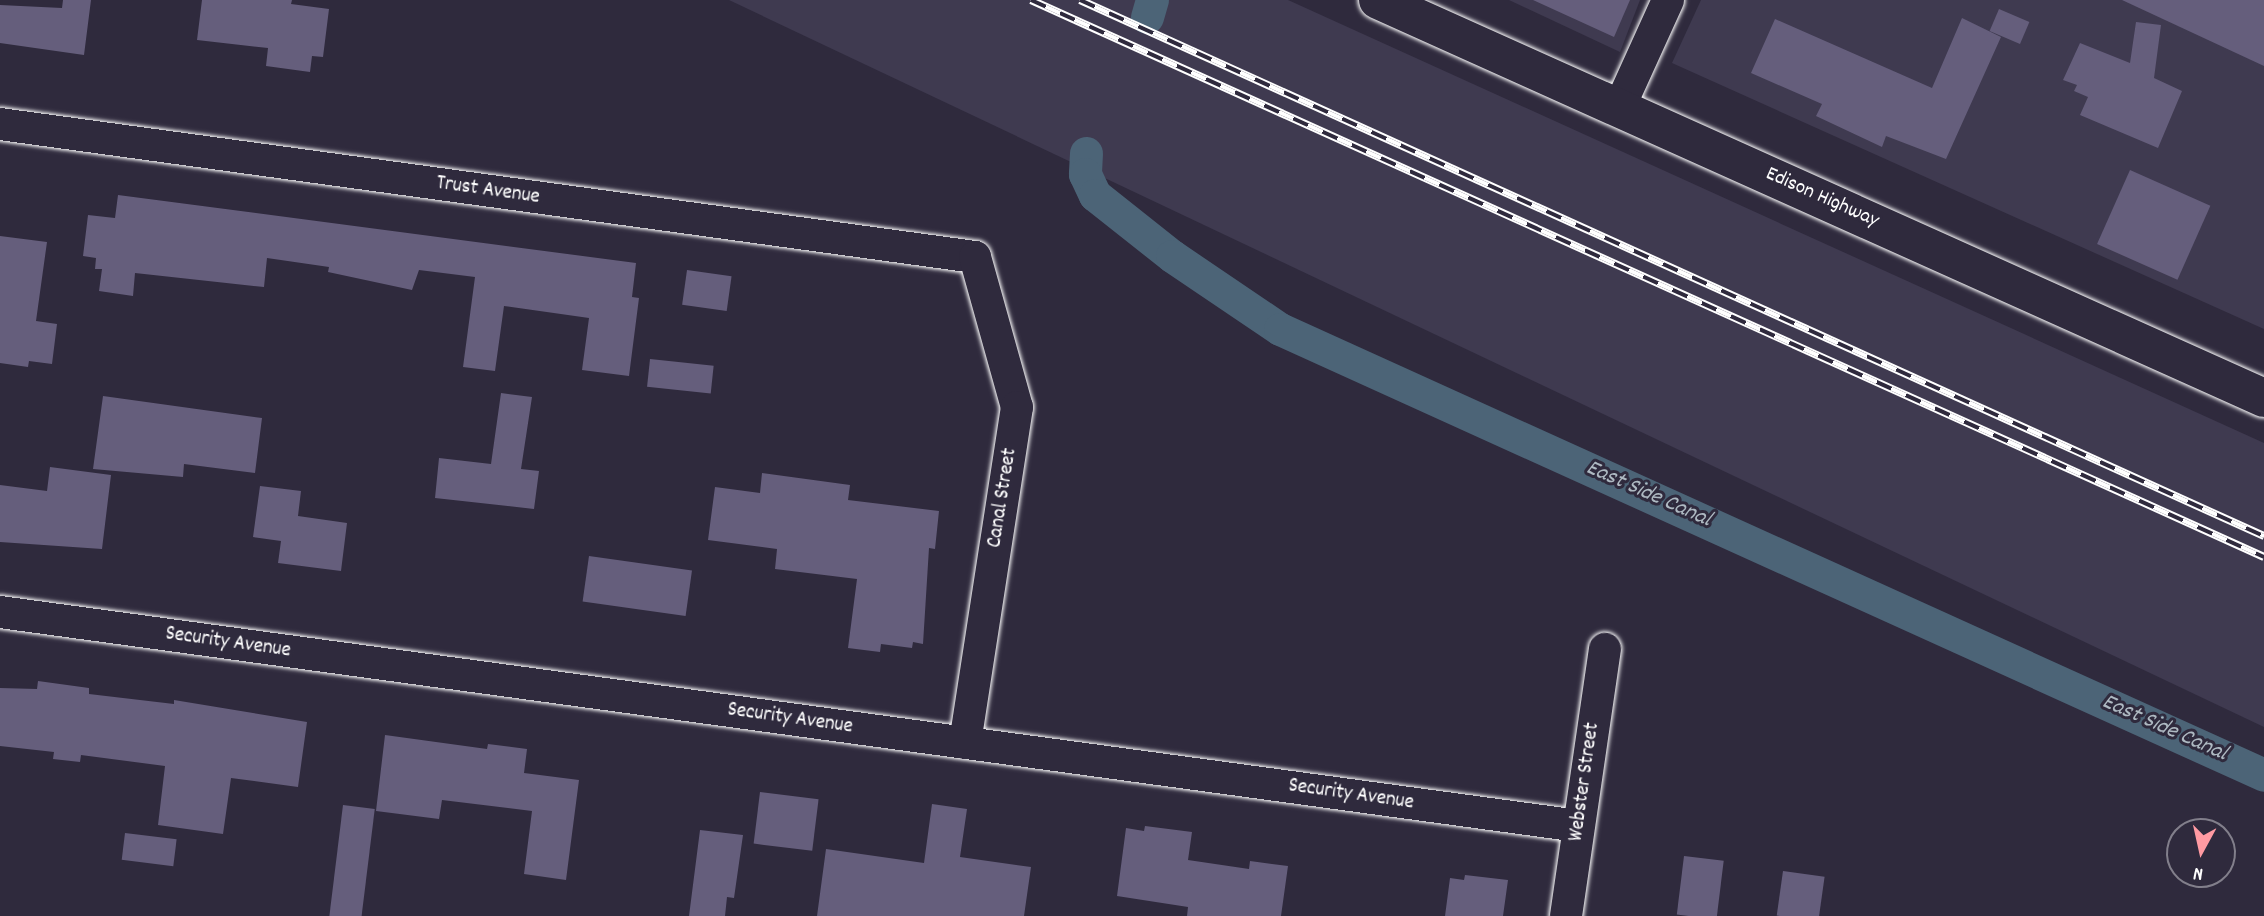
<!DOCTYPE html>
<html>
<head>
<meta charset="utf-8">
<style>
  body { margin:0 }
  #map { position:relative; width:2264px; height:916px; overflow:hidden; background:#2f2a3d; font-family:Dekko,sans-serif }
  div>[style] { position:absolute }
  .built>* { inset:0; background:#3f3a50 }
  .canal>* { height:33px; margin:-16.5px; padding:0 16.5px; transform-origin:16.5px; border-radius:16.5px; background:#4c6477 }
  .building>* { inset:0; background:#655e7c; transform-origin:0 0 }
  .roads { filter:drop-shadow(0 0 2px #fff) drop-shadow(0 0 2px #fff) }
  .street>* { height:32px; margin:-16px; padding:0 16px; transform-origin:16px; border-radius:16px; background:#2f2a3d }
  .secondary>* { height:38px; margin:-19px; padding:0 19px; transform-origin:19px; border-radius:19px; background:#2f2a3d }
  .rail>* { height:8px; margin-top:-4px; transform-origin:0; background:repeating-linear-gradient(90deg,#2f2a3d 0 16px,#fff 0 32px); box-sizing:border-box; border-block:2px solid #fff }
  span { translate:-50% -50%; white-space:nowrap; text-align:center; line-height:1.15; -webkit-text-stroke:6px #2f2a3d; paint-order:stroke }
  .street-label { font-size:21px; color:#fff }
  .water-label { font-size:23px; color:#aeb9c2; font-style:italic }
  .north { position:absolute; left:2166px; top:818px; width:70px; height:70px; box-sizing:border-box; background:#2f2a3d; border:2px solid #827f8b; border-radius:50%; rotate:188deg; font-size:19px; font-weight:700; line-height:28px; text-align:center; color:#fff }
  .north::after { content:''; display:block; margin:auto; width:24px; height:32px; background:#ff9aa2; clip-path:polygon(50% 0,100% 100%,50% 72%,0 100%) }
</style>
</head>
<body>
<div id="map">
  <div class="built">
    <i style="clip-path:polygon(729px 0,1288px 0,2264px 443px,2264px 727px)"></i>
    <i style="clip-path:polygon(1509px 0,1640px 0,1620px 52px)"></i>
    <i style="clip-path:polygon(1701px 0,2264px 0,2264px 329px,1672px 63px)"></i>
  </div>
  <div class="canal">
    <i style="left:1147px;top:17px;width:18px;rotate:-74deg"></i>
    <i style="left:1086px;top:153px;width:21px;rotate:93deg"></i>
    <i style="left:1085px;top:174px;width:23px;rotate:65deg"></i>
    <i style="left:1095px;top:195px;width:98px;rotate:38.4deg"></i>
    <i style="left:1172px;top:256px;width:130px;rotate:34.1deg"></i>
    <i style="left:1280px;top:329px;width:1080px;rotate:24.38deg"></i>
  </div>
  <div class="building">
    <i style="clip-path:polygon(63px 0,91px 0,84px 55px,0 43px,0 5px,62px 8px)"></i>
    <i style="clip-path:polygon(202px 0,292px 0,291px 4px,329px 9px,323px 57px,312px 56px,310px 72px,266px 66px,268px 48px,197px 40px)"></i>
    <i style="clip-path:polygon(1533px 0,1630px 0,1614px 37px)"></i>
    <i style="clip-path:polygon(2122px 0,2264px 0,2264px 66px)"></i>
    <i style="left:1999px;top:9px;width:33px;height:24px;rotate:23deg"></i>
    <i style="clip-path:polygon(1962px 18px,2001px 37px,1946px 159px,1886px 136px,1882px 147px,1816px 116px,1822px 104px,1751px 73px,1775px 19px,1932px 88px)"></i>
    <i style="clip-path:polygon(2136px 22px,2161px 25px,2154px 78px,2182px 91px,2158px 148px,2080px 115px,2088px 97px,2074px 91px,2077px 85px,2063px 80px,2080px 43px,2130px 63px)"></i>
    <i style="left:2130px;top:170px;width:88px;height:81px;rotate:24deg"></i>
    <i style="clip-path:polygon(118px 195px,636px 263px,632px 297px,639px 298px,629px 376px,582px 370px,589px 318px,504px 306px,495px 371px,463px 367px,475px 277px,419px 270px,412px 290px,328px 272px,329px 267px,267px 258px,264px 287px,135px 273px,133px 296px,99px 291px,102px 269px,95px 269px,96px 258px,83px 256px,88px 215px,115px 218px)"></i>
    <i style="clip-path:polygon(0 236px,47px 242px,36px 321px,57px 324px,52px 364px,29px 361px,28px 367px,0 363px)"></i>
    <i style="left:687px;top:270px;width:45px;height:35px;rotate:8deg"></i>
    <i style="left:650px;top:359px;width:64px;height:28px;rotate:6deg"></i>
    <i style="clip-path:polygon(501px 393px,532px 397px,521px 469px,539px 471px,534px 509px,435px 498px,439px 458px,491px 464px)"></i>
    <i style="clip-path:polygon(103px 396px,262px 418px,255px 473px,184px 464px,183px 477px,93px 469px)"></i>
    <i style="clip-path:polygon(50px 467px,111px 475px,102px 549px,0 542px,0 485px,47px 491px)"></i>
    <i style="clip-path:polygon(762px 473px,850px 485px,848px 500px,939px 511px,935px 549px,929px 548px,923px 644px,913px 642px,912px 648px,881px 644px,880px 652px,848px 648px,857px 579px,775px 569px,777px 549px,708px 540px,715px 487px,760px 493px)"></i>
    <i style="clip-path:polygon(260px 486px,301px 491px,298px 516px,347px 523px,341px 571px,278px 563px,281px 541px,253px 537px)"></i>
    <i style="left:589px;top:556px;width:104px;height:46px;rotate:8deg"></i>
    <i style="clip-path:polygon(38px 681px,89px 688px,89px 694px,174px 704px,174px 700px,307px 722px,298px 787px,231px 778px,223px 834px,158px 825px,165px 766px,81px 755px,80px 762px,53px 759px,54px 752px,0 746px,0 688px,37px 689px)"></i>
    <i style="clip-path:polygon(385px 735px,487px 749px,488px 744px,527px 749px,524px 773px,579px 780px,566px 880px,524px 874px,532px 811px,442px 800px,439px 819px,376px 811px)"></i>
    <i style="left:760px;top:792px;width:59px;height:52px;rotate:7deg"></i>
    <i style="clip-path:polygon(932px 804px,967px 809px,960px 857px,1031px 867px,1024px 916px,817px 916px,826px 849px,924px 863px)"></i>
    <i style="left:343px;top:805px;width:32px;height:112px;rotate:7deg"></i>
    <i style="clip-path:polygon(1145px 826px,1192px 832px,1188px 860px,1249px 869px,1250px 861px,1288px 866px,1281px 916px,1187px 916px,1188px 907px,1117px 896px,1126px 828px,1144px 831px)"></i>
    <i style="clip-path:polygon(700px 830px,743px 835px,734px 898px,727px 897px,725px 916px,689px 916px)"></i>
    <i style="left:125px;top:833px;width:52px;height:27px;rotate:7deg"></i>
    <i style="left:1684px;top:856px;width:40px;height:59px;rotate:7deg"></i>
    <i style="left:1783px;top:871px;width:42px;height:45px;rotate:8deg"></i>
    <i style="clip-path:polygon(1465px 875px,1508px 880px,1503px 916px,1445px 916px,1450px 878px,1464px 880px)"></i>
  </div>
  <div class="roads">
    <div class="street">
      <i style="left:1620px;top:106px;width:116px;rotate:-65.6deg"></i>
      <i style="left:0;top:124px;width:984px;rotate:7.77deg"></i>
      <i style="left:975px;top:257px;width:156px;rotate:74.4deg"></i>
      <i style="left:1017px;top:407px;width:340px;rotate:98.8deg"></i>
      <i style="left:0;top:612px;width:1593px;rotate:7.72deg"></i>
      <i style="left:1566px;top:916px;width:270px;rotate:-81.7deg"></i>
    </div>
    <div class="secondary">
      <i style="left:1378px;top:0;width:971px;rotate:24.19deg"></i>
    </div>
  </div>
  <div class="rail">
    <i style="left:1031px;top:0;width:1353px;rotate:24.31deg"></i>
    <i style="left:1080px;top:0;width:1300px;rotate:24.36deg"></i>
  </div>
  <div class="street-label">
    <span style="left:488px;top:191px;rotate:8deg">Trust Avenue</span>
    <span style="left:1822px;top:198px;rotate:24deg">Edison Highway</span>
    <span style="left:1003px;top:498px;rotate:-81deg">Canal Street</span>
    <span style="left:228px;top:643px;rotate:8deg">Security Avenue</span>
    <span style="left:790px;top:719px;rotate:8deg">Security Avenue</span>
    <span style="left:1585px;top:782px;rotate:-82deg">Webster Street</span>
    <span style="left:1351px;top:795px;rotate:8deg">Security Avenue</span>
  </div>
  <div class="water-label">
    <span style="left:1648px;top:495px;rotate:24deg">East Side Canal</span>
    <span style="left:2164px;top:729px;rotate:24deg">East Side Canal</span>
  </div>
  <div class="north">N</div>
</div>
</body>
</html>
